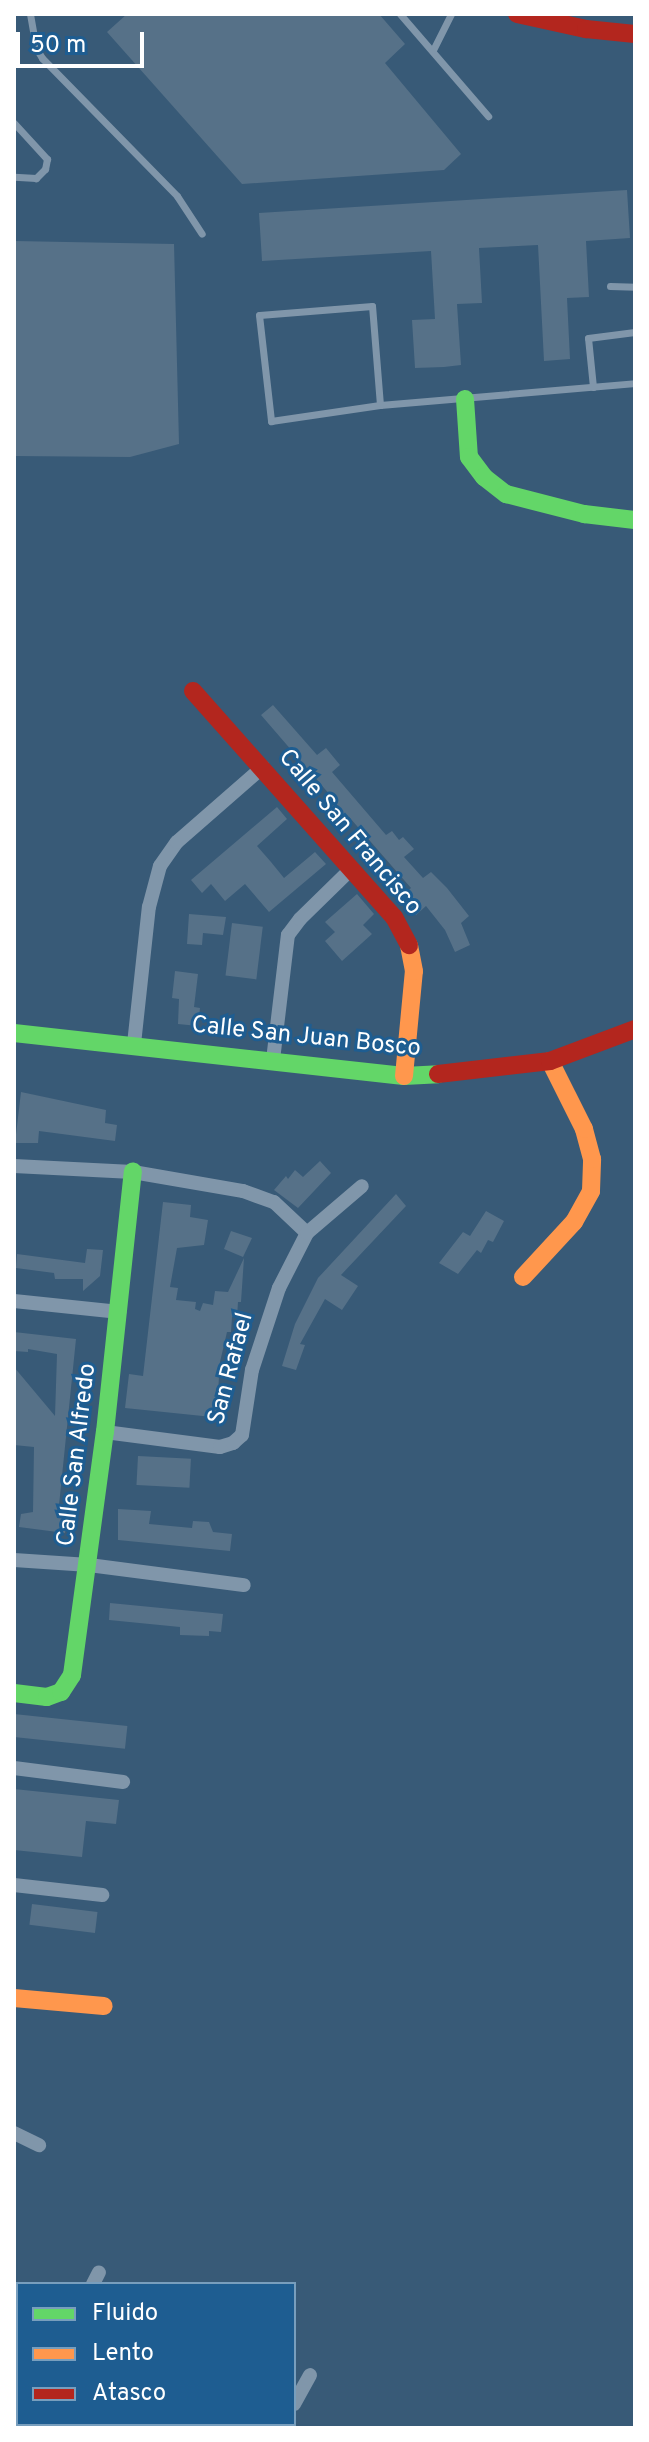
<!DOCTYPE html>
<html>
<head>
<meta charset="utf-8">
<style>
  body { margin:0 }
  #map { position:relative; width:649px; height:2442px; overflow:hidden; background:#385a77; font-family:Overpass,sans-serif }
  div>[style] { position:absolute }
  .building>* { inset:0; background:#567188; transform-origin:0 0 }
  .lane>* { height:7px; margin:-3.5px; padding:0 3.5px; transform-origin:3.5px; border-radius:3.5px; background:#8096aa }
  .street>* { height:14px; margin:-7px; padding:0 7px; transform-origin:7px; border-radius:7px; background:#8096aa }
  .fast>* { height:18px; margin:-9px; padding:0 9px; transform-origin:9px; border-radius:9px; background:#63d668 }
  .slow>* { height:18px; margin:-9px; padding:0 9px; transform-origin:9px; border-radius:9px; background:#ff974d }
  .jam>* { height:18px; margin:-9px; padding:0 9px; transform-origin:9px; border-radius:9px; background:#b3261e }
  span { translate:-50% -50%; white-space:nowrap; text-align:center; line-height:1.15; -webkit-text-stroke:6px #1e5d91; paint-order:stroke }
  .street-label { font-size:24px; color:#fff }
  .frame { position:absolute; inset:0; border:16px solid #fff; pointer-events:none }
  .legend { position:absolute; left:16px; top:2282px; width:280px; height:144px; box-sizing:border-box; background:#1e5d91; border:2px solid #789ebd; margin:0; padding:10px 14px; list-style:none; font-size:24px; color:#fff }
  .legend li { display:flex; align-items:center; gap:16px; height:40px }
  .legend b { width:40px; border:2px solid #789ebd }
  .scale { position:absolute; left:16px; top:32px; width:128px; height:36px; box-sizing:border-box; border:4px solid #fff; border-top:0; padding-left:10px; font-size:24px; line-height:28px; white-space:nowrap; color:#fff; -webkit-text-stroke:6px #1e5d91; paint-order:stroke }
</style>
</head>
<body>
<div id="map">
  <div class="building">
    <i style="clip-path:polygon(127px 14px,379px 14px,405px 44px,385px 63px,461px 154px,444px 170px,242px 184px,107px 32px)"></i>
    <i style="clip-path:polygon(627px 190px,630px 238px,586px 241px,589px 297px,567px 298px,570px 359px,544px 361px,538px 245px,479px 248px,482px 303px,457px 304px,461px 365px,444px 367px,415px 368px,412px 320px,435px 319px,431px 251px,262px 261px,259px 213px)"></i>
    <i style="clip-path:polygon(14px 241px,174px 244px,179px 444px,130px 457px,14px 456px)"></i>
    <i style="clip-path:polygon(273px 705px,317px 755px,326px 748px,340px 765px,332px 772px,386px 835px,392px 831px,399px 840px,403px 837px,414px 849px,404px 857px,423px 878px,431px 872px,447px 888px,469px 916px,461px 923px,470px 945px,455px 952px,445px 930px,426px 906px,416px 915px,400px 897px,411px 888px,350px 818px,346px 815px,342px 818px,332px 806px,337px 803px,261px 715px)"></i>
    <i style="clip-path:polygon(277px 807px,287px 819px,257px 846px,271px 862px,284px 878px,315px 852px,326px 864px,269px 912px,245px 884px,225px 901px,211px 884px,202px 893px,191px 880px)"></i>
    <i style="clip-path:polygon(357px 894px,374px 914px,363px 925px,372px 934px,342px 961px,325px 941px,335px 932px,325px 922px)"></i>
    <i style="clip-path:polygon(189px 914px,226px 917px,223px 935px,203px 933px,202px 945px,187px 944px)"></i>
    <i style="left:232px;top:923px;width:31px;height:53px;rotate:7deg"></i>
    <i style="clip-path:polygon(175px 971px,198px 974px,194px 1007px,200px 1008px,198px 1026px,178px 1024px,179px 999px,172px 998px)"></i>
    <i style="clip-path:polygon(21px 1092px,106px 1110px,105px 1123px,117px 1125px,115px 1141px,39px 1131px,38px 1143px,15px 1143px)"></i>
    <i style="clip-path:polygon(320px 1161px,331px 1173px,298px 1208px,274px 1190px,286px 1176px,288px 1179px,295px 1170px,303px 1177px)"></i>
    <i style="clip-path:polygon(396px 1194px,406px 1206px,341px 1275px,358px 1286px,342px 1310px,325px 1299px,300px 1344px,305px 1345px,296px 1370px,282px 1366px,295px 1324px,318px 1278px)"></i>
    <i style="clip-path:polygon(163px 1202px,191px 1205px,190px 1217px,208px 1220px,204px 1245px,177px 1248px,170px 1287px,178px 1288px,176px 1300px,196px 1302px,195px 1309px,200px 1311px,203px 1303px,213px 1305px,215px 1291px,228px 1292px,244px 1258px,241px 1302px,238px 1302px,237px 1317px,232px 1317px,231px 1332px,227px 1332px,220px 1362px,218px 1392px,225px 1393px,222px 1418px,125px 1408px,129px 1374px,143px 1376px)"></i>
    <i style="clip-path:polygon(486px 1211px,504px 1221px,493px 1242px,488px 1240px,481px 1253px,477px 1250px,458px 1274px,439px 1263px,463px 1232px,470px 1236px)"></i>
    <i style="clip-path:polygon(231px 1231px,252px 1238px,243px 1257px,224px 1249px)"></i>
    <i style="clip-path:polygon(87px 1249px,103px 1250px,100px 1276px,83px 1291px,83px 1279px,55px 1279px,54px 1273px,16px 1268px,17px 1254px,85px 1263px)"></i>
    <i style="clip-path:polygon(14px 1332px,76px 1339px,58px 1515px,68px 1515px,65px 1533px,19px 1527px,21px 1514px,33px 1512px,34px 1447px,14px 1445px,14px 1367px,55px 1416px,57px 1354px,28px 1349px,28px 1352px,14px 1351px)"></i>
    <i style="left:138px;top:1456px;width:53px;height:29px;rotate:3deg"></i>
    <i style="clip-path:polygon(118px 1509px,151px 1511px,149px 1524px,192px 1528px,193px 1521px,209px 1522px,213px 1532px,232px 1534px,230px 1551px,118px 1540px)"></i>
    <i style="clip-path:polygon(110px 1603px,223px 1614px,221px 1632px,209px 1631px,209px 1636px,180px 1635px,180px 1627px,109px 1620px)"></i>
    <i style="left:14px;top:1714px;width:114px;height:23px;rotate:6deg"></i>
    <i style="clip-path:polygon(14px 1789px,119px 1800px,116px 1824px,86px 1821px,82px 1857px,14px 1850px)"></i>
    <i style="left:32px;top:1904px;width:66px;height:21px;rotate:7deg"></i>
  </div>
  <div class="lane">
    <i style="left:30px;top:14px;width:35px;rotate:80deg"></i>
    <i style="left:36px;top:48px;width:12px;rotate:59deg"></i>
    <i style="left:42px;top:58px;width:193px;rotate:45.6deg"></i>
    <i style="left:177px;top:196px;width:45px;rotate:56.7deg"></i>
    <i style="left:400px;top:14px;width:135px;rotate:49.2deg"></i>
    <i style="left:433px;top:50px;width:40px;rotate:-63.4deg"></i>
    <i style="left:14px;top:123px;width:49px;rotate:47.5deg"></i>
    <i style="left:47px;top:159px;width:10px;rotate:101deg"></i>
    <i style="left:45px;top:169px;width:13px;rotate:135deg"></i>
    <i style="left:36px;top:178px;width:22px;rotate:-177deg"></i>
    <i style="left:610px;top:286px;width:25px;rotate:2deg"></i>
    <i style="left:593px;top:387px;width:49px;rotate:-95.8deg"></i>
    <i style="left:588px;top:338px;width:47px;rotate:-7.3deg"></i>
    <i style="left:380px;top:405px;width:99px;rotate:-94.6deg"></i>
    <i style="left:372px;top:306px;width:113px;rotate:175.4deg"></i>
    <i style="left:259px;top:315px;width:107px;rotate:83.5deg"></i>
    <i style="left:271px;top:421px;width:110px;rotate:-8.4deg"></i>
    <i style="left:380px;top:405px;width:256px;rotate:-4.9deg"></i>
  </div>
  <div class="street">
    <i style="left:134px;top:1044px;width:138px;rotate:-83.8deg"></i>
    <i style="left:149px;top:907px;width:42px;rotate:-75deg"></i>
    <i style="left:160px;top:866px;width:29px;rotate:-55deg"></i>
    <i style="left:177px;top:842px;width:114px;rotate:-41.1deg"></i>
    <i style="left:273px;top:1060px;width:126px;rotate:-83.2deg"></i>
    <i style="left:288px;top:935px;width:20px;rotate:-53deg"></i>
    <i style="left:300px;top:919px;width:73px;rotate:-44.4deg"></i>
    <i style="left:14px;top:1166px;width:119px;rotate:2.9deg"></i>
    <i style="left:133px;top:1172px;width:112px;rotate:9.8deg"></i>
    <i style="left:243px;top:1191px;width:33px;rotate:20deg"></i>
    <i style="left:274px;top:1202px;width:45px;rotate:43.2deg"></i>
    <i style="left:14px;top:1301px;width:106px;rotate:6deg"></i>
    <i style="left:105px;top:1432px;width:116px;rotate:7.4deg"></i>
    <i style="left:220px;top:1447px;width:14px;rotate:-17deg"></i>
    <i style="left:233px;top:1443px;width:12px;rotate:-42deg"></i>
    <i style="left:242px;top:1435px;width:66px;rotate:-81.3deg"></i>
    <i style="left:252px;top:1370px;width:86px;rotate:-71.8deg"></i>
    <i style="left:279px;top:1288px;width:62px;rotate:-63deg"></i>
    <i style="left:307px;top:1233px;width:72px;rotate:-40.5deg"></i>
    <i style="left:14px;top:1560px;width:75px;rotate:3.8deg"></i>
    <i style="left:89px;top:1565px;width:156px;rotate:7.4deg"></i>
    <i style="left:14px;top:1768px;width:110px;rotate:7.3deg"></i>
    <i style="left:14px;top:1885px;width:89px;rotate:6.5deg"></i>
    <i style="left:14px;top:2133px;width:28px;rotate:26deg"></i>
    <i style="left:93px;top:2284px;width:13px;rotate:-63deg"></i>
    <i style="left:294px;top:2404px;width:33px;rotate:-61deg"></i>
    <i style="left:20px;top:2428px;width:4px;rotate:-63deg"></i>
    <i style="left:142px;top:2428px;width:4px;rotate:-63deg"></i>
    <i style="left:281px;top:2428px;width:4px;rotate:-63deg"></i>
  </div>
  <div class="fast">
    <i style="left:465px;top:399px;width:58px;rotate:86.1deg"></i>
    <i style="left:469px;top:457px;width:25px;rotate:53deg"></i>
    <i style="left:484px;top:477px;width:28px;rotate:38deg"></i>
    <i style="left:506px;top:494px;width:81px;rotate:14.4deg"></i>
    <i style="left:584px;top:514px;width:51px;rotate:6.7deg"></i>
    <i style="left:14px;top:1033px;width:392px;rotate:6.3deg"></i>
    <i style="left:404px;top:1076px;width:34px;rotate:-3deg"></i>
    <i style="left:14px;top:1693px;width:33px;rotate:7deg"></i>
    <i style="left:47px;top:1697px;width:15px;rotate:-20deg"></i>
    <i style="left:61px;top:1692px;width:20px;rotate:-57deg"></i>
    <i style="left:72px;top:1675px;width:245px;rotate:-82.3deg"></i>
    <i style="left:105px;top:1432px;width:262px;rotate:-83.9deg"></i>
  </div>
  <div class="slow">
    <i style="left:404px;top:1076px;width:105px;rotate:-84.6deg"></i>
    <i style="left:414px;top:971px;width:26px;rotate:-101deg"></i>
    <i style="left:523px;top:1277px;width:75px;rotate:-47.2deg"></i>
    <i style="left:574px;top:1222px;width:35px;rotate:-61deg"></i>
    <i style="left:591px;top:1191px;width:32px;rotate:-88deg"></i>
    <i style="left:592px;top:1159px;width:31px;rotate:-105deg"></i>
    <i style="left:584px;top:1129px;width:76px;rotate:-116.6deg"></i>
    <i style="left:14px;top:1998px;width:90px;rotate:5.1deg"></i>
  </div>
  <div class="jam">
    <i style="left:517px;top:14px;width:71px;rotate:12.3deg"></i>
    <i style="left:586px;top:29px;width:49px;rotate:5.8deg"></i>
    <i style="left:193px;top:691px;width:302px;rotate:48.4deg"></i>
    <i style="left:394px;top:917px;width:32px;rotate:62deg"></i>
    <i style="left:438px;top:1074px;width:113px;rotate:-6.6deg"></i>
    <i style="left:550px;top:1061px;width:91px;rotate:-20.6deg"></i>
  </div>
  <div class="street-label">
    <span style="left:349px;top:833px;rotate:50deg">Calle San Francisco</span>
    <span style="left:306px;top:1038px;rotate:6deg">Calle San Juan Bosco</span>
    <span style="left:232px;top:1369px;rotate:-75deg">San Rafael</span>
    <span style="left:78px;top:1455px;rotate:-83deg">Calle San Alfredo</span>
  </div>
  <div class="frame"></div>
  <ul class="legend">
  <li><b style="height:10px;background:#63d668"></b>Fluido</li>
  <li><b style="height:10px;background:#ff974d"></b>Lento</li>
  <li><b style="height:10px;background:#b3261e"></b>Atasco</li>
  </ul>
  <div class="scale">50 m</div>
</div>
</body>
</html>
